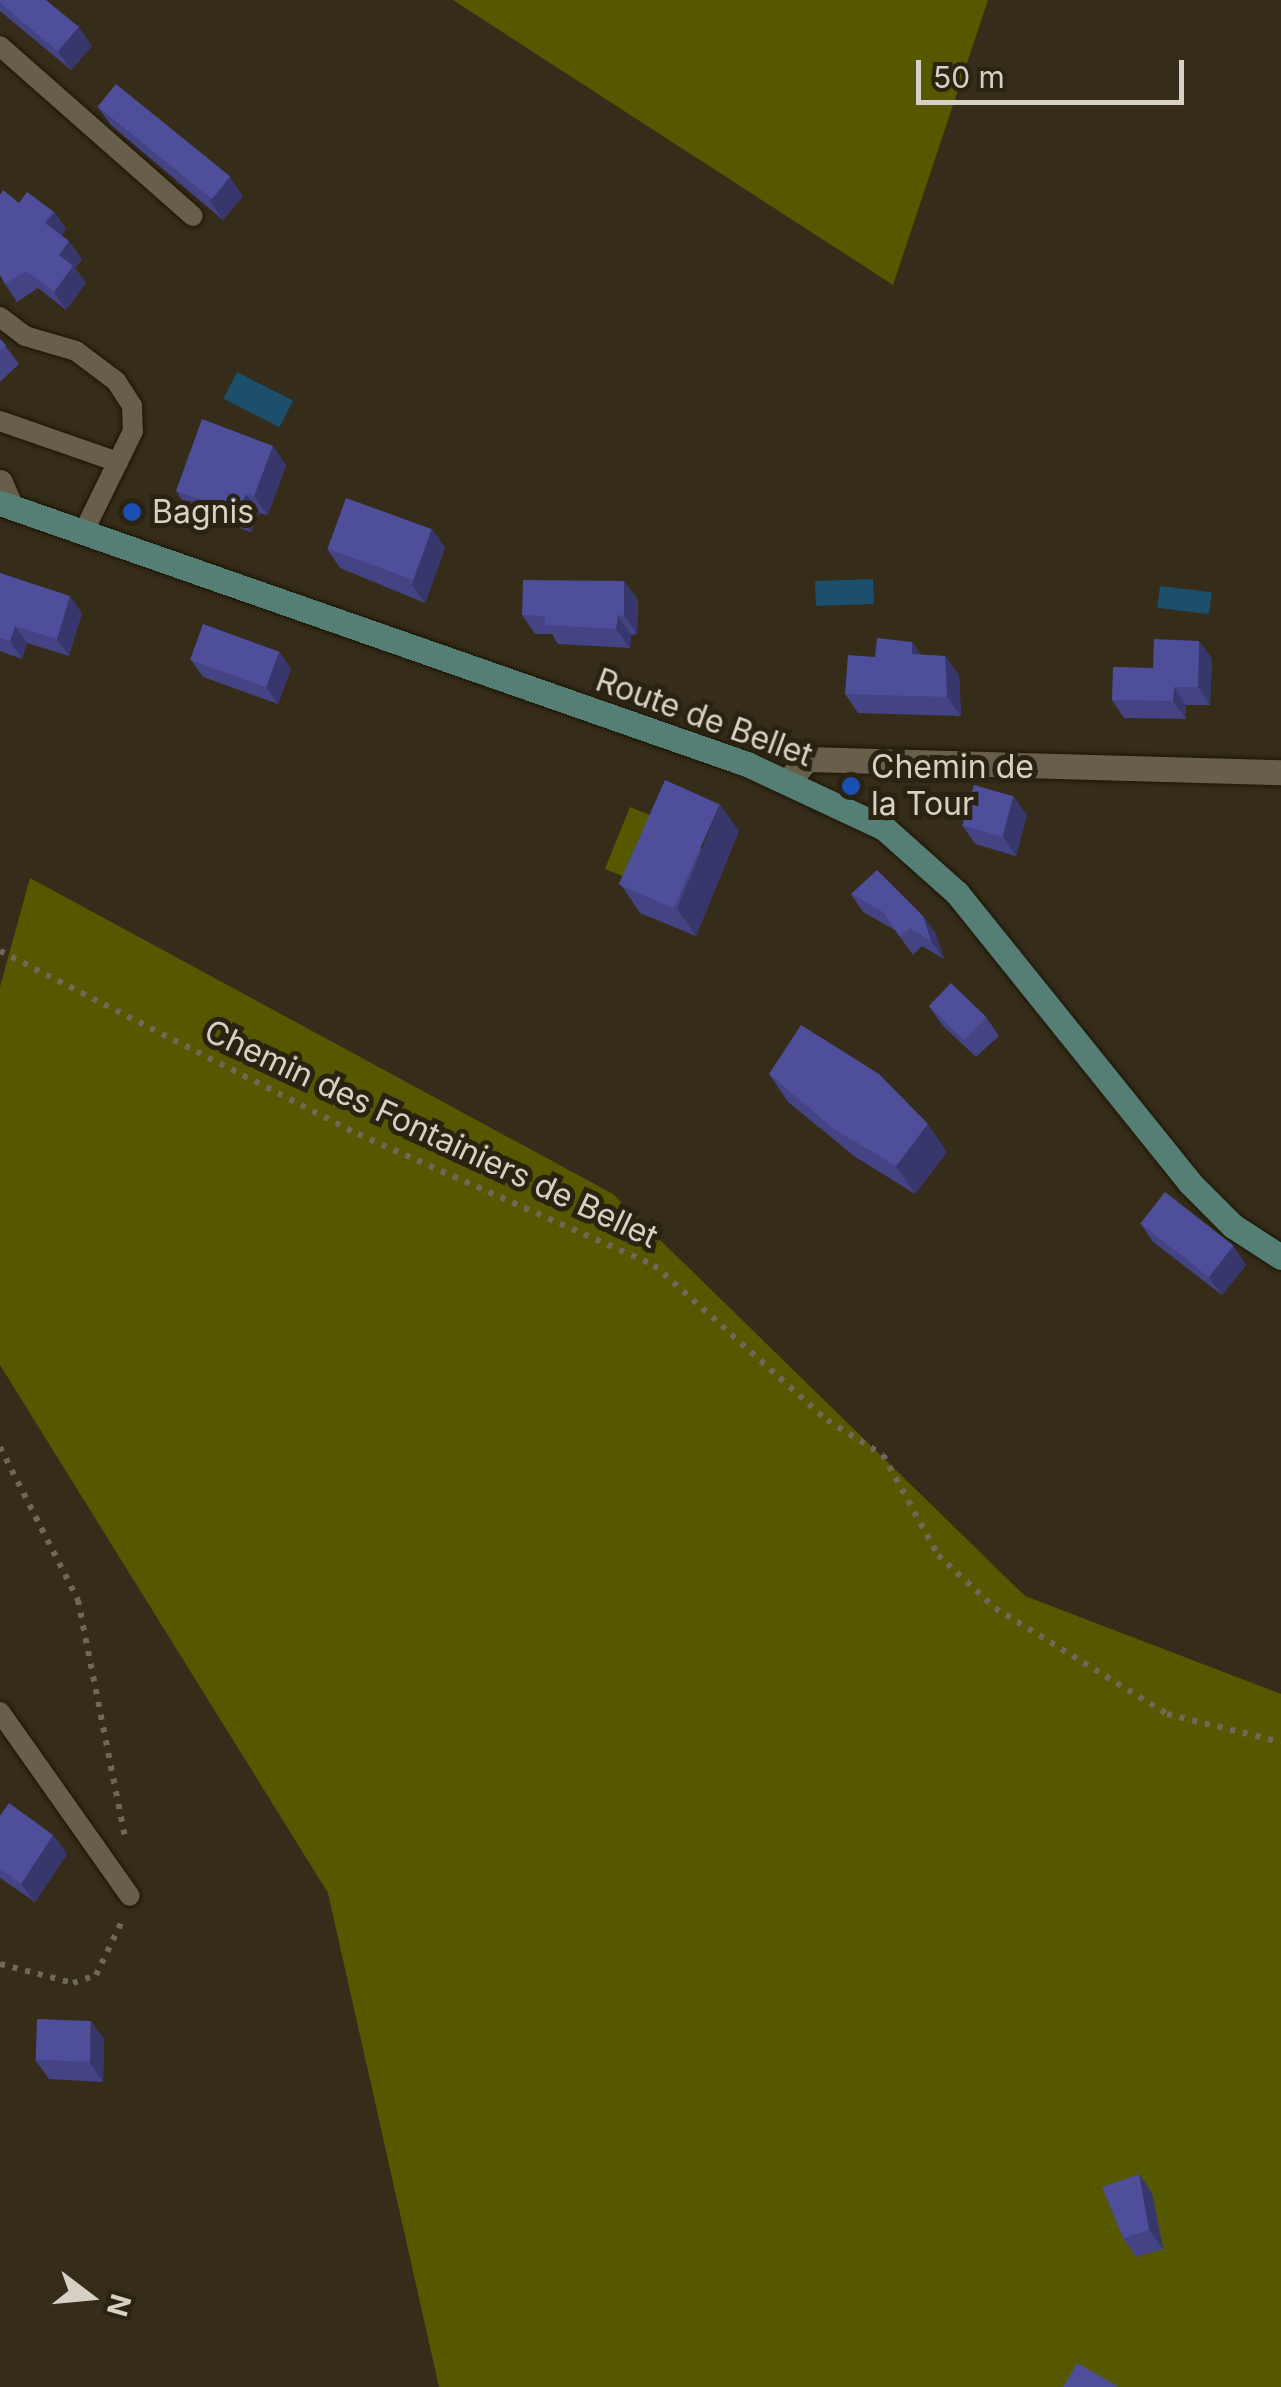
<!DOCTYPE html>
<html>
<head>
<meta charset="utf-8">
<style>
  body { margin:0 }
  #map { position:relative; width:1281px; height:2387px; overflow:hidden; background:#352c1a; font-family:Inter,sans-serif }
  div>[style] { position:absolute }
  .green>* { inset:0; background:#565800; transform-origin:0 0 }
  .water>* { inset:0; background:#1b4f6c; transform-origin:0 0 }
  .path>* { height:6px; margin-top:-3px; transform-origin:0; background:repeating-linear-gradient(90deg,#6f6758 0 5px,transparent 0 13px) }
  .roads { filter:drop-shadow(0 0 2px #1c1504) drop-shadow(0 0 2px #1c1504) }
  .lane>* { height:20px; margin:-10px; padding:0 10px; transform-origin:10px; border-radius:10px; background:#685f4b }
  .street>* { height:25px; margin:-12.5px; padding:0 12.5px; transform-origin:12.5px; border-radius:12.5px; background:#685f4b }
  .secondary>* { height:25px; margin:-12.5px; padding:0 12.5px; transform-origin:12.5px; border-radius:12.5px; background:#557e74 }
  .wall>* { inset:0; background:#444384 }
  .shaded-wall>* { inset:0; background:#37376c }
  .building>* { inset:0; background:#4f4e9a; transform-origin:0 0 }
  .dots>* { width:28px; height:28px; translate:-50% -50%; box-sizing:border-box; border:5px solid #2b2311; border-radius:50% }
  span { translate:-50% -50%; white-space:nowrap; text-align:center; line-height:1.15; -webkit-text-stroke:10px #2b2311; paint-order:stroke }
  .poi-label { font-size:32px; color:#d6d1c5 }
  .left { translate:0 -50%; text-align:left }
  .street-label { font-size:32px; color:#d6d1c5 }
  .north { position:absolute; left:40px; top:2247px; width:100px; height:100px; -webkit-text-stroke:8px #2b2311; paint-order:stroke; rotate:106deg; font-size:28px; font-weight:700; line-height:40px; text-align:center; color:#d6d1c5 }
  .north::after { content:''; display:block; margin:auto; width:35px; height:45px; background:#d6d1c5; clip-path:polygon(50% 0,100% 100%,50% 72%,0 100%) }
  .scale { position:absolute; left:916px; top:60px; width:268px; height:45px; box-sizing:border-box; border:5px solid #d6d1c5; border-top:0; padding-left:12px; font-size:30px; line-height:35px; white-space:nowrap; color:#d6d1c5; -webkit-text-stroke:8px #2b2311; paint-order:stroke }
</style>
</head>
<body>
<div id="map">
  <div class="green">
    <i style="clip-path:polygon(453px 0,988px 0,893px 285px)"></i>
    <i style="left:630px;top:807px;width:37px;height:67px;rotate:22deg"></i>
    <i style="clip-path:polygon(30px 878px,613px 1194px,1025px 1596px,1281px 1694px,1281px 2387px,439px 2387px,328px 1893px,0 1365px,0 987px)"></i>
  </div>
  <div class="water">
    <i style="left:237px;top:372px;width:63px;height:30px;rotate:27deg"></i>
    <i style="left:873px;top:579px;width:25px;height:58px;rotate:88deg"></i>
    <i style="left:1160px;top:586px;width:52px;height:22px;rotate:7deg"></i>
  </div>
  <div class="path">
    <i style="left:0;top:951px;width:402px;rotate:27.1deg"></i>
    <i style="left:358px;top:1134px;width:324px;rotate:23.9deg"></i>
    <i style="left:654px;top:1265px;width:232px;rotate:41.9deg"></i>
    <i style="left:827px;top:1420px;width:66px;rotate:32deg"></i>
    <i style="left:883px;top:1455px;width:114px;rotate:61.2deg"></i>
    <i style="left:938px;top:1555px;width:78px;rotate:42.9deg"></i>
    <i style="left:995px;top:1608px;width:202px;rotate:31.6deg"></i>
    <i style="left:1167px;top:1714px;width:117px;rotate:13.8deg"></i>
    <i style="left:0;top:1447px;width:172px;rotate:63deg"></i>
    <i style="left:78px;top:1600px;width:243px;rotate:78.8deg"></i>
    <i style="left:0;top:1964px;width:75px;rotate:14.6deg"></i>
    <i style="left:73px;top:1983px;width:24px;rotate:-19deg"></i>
    <i style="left:96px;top:1975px;width:62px;rotate:-64.3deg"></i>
  </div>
  <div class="roads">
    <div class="lane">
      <i style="left:0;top:46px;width:257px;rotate:41.4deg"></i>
      <i style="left:0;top:317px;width:31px;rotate:37deg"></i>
      <i style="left:25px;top:336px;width:53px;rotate:16.4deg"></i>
      <i style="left:76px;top:351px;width:50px;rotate:36.9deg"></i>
      <i style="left:116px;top:381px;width:30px;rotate:57deg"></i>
      <i style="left:132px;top:406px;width:25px;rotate:88deg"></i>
      <i style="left:133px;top:431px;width:109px;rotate:116.1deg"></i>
      <i style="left:0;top:421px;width:125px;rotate:19.2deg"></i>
      <i style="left:0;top:1712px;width:225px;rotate:54.8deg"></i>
    </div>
    <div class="street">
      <i style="left:0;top:482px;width:26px;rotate:67deg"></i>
      <i style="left:788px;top:781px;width:29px;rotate:-49deg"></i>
      <i style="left:807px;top:759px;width:474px;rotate:1.6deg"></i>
    </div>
    <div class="secondary">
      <i style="left:0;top:503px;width:791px;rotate:19.26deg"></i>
      <i style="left:747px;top:764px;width:151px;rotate:25deg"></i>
      <i style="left:884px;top:828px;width:98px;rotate:41.7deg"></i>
      <i style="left:957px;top:893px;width:371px;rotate:51.2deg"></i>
      <i style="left:1189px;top:1182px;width:62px;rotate:45deg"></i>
      <i style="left:1233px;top:1226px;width:57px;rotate:32.9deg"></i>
    </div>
  </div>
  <div class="wall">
    <i style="clip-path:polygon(0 0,92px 46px,71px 70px,0 11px)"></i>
    <i style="clip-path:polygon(97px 106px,243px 196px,223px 220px,111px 125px)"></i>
    <i style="clip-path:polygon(19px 203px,54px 212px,66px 229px,61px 235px,82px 259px,75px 268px,86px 283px,66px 310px,38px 288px,17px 302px,5px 284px)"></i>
    <i style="clip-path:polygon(0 339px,19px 364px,0 382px)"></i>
    <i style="clip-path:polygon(286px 465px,268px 515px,259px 513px,251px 532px,189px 510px,176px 491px)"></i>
    <i style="clip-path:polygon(432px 529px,445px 548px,425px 603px,340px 568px,327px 549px)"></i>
    <i style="clip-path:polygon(0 573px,82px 613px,69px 656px,27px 643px,22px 659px,0 651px)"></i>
    <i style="clip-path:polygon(624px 581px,638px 600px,637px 634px,631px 635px,630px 648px,558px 644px,552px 634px,535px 634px,522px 615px)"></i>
    <i style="clip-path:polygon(1199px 641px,1212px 659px,1210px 705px,1186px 705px,1186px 719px,1124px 718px,1112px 700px,1153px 668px)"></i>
    <i style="clip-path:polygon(912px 642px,921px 655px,945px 656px,959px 675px,961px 716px,858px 713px,845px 694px,875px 657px)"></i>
    <i style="clip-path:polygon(191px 660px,291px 669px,278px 704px,203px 677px)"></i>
    <i style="clip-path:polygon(1013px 796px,1027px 815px,1016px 856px,975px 844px,962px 825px)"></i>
    <i style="clip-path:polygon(739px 831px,696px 936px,640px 913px,621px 885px)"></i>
    <i style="clip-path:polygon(851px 894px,923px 916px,936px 934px,944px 959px,922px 946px,913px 955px,895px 930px,863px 912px)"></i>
    <i style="clip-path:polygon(929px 1006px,986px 1017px,999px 1036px,976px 1057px,942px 1025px)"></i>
    <i style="clip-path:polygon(769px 1074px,947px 1152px,915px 1194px,854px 1156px,788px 1102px)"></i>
    <i style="clip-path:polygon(1140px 1223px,1233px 1246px,1246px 1265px,1222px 1295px,1153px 1242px)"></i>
    <i style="clip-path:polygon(0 1816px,53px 1835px,67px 1854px,35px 1902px,0 1878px)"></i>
    <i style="clip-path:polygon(104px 2039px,103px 2082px,49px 2079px,35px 2060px)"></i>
    <i style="clip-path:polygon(1139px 2174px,1152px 2193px,1163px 2249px,1136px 2257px,1123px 2238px)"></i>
  </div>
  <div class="shaded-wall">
    <i style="clip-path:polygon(79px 27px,92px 46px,71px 70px,58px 51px)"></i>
    <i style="clip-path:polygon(230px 177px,243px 196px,223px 220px,210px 201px)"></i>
    <i style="clip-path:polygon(54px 212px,66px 229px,58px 241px,45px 223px)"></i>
    <i style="clip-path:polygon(69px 241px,82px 259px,75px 268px,86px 283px,66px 310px,54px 292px,59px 255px)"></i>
    <i style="clip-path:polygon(273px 446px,286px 465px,268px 515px,254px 496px)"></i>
    <i style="clip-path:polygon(246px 494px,259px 513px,251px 532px,238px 513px)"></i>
    <i style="clip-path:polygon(432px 529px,445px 548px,425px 603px,412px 585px)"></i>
    <i style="clip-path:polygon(624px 581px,638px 600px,637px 634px,624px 615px)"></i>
    <i style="clip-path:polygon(70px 596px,82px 613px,69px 656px,57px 639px)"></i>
    <i style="clip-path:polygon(618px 616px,631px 635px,630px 648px,616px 629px)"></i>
    <i style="clip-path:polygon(15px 626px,27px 643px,22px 659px,10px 641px)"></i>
    <i style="clip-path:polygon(1199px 641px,1212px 659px,1210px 705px,1198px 687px)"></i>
    <i style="clip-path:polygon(912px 642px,925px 661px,912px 654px)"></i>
    <i style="clip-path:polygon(279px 651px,291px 669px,278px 704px,266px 687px)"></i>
    <i style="clip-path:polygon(945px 656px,959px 675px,961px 716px,947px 697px)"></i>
    <i style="clip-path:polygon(1174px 687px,1186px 705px,1186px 719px,1173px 701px)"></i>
    <i style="clip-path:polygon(1013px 796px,1027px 815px,1016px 856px,1003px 837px)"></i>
    <i style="clip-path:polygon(720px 804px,739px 831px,696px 936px,677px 909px)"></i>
    <i style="clip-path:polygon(923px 916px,936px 934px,944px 959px,931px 941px)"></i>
    <i style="clip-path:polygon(928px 1124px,947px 1152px,915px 1194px,896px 1166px)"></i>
    <i style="clip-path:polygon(1233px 1246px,1246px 1265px,1222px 1295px,1208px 1276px)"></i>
    <i style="clip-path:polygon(53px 1835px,67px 1854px,35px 1902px,21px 1884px)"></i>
    <i style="clip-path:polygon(91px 2021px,104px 2039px,103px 2082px,90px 2063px)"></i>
    <i style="clip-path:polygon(1139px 2174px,1152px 2193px,1163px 2249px,1149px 2230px)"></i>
  </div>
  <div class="building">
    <i style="clip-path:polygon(0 0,46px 0,79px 27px,58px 51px,0 3px)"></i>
    <i style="left:116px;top:84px;width:147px;height:29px;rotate:39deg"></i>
    <i style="clip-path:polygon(3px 190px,19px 203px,27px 192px,54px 212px,45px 223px,69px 241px,59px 255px,73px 266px,54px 292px,26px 271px,5px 284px,0 275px,0 195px)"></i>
    <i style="clip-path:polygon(0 339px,6px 345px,0 351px)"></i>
    <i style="clip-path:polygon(202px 419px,273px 446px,254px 496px,246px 494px,238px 513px,176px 491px)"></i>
    <i style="left:346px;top:498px;width:91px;height:54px;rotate:20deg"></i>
    <i style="clip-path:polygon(0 573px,70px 596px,57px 639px,15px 626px,10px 641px,0 638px)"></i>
    <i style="clip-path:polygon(523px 580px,624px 581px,624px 615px,618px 616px,616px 629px,545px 625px,545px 616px,522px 615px)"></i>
    <i style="left:203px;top:624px;width:81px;height:38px;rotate:20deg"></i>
    <i style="clip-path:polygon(877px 638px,912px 642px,912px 654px,945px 656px,947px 697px,845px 694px,848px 655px,875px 657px)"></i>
    <i style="clip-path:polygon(1154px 639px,1199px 641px,1198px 687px,1174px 687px,1173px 701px,1112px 700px,1113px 667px,1153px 668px)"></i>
    <i style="left:665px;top:780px;width:60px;height:114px;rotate:24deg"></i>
    <i style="left:974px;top:785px;width:41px;height:42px;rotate:16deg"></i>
    <i style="clip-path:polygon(877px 870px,923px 916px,931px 941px,910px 928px,900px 937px,883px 912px,851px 894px)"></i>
    <i style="left:951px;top:983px;width:49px;height:32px;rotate:44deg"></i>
    <i style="clip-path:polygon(801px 1025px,879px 1074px,928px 1124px,896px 1166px,834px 1129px,769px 1074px)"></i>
    <i style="left:1165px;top:1192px;width:87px;height:40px;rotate:38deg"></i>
    <i style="clip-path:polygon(9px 1803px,53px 1835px,21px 1884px,0 1868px,0 1816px)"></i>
    <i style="left:37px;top:2019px;width:54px;height:41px;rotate:2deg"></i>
    <i style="clip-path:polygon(1139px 2174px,1149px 2230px,1123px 2238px,1102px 2187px)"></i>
    <i style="clip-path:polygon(1077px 2363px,1119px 2387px,1063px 2387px)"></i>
  </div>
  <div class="dots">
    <i style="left:132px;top:512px;background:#1a4fb4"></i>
    <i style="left:851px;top:786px;background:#1a4fb4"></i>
  </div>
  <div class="poi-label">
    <span class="left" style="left:152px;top:512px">Bagnis</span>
    <span class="left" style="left:871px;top:786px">Chemin de<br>la Tour</span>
  </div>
  <div class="street-label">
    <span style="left:704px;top:718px;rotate:20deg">Route de Bellet</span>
    <span style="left:431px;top:1134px;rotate:25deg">Chemin des Fontainiers de Bellet</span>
  </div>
  <div class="north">N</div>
  <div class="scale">50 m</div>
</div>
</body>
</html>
